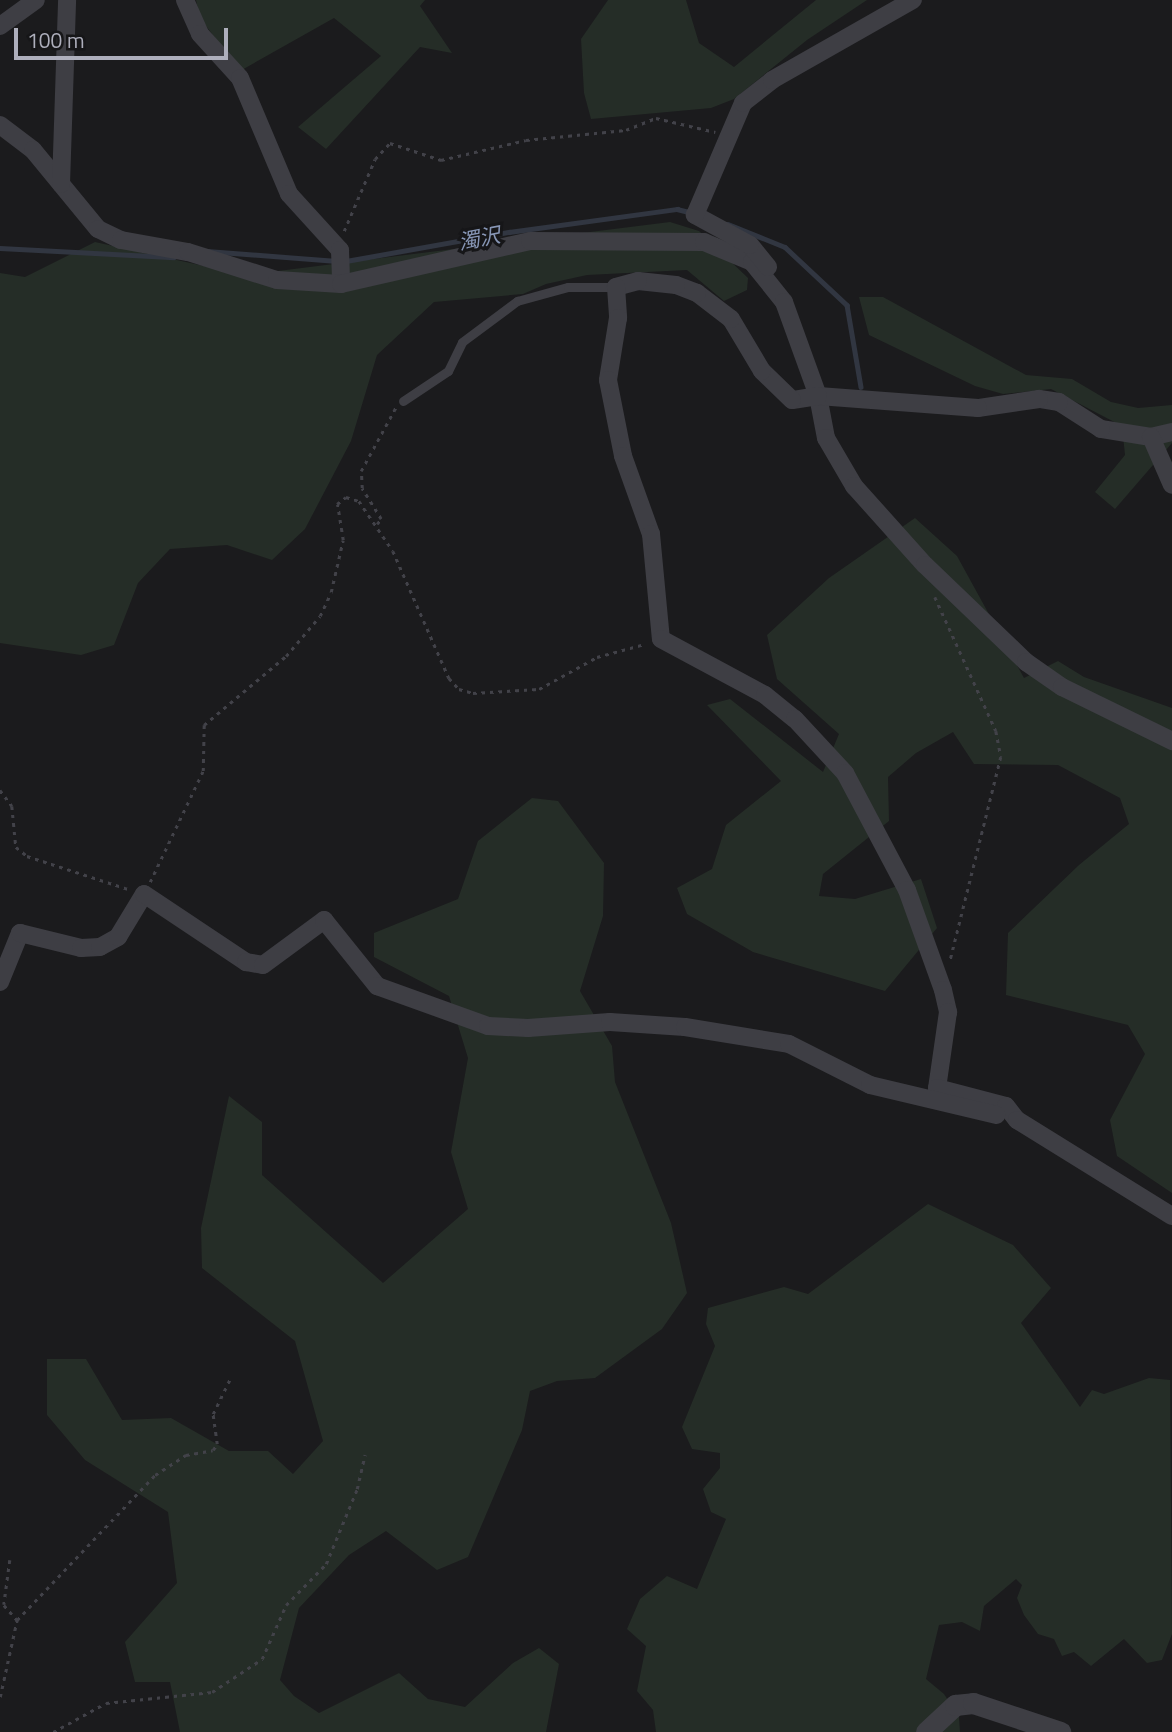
<!DOCTYPE html>
<html>
<head>
<meta charset="utf-8">
<style>
  body { margin:0 }
  #map { position:relative; width:1172px; height:1732px; overflow:hidden; background:#1b1b1d; font-family:"Titillium Web","Noto Sans JP",sans-serif }
  div>[style] { position:absolute }
  .green>* { inset:0; background:#252d27 }
  .stream>* { height:4.5px; margin:-2.25px; padding:0 2.25px; transform-origin:2.25px; border-radius:2.25px; background:#313641 }
  .path>* { height:2.5px; margin-top:-1.25px; transform-origin:0; background:repeating-linear-gradient(90deg,#424249 0 3.5px,transparent 0 8.5px) }
  .service>* { height:9px; margin:-4.5px; padding:0 4.5px; transform-origin:4.5px; border-radius:4.5px; background:#3e3e44 }
  .minor>* { height:18px; margin:-9px; padding:0 9px; transform-origin:9px; border-radius:9px; background:#3e3e44 }
  .tertiary>* { height:21px; margin:-10.5px; padding:0 10.5px; transform-origin:10.5px; border-radius:10.5px; background:#3e3e44 }
  span { translate:-50% -50%; white-space:nowrap; text-align:center; line-height:1.15; -webkit-text-stroke:6px #161618; paint-order:stroke }
  .water-label { font-size:21px; color:#8796b5; font-style:italic }
  .scale { position:absolute; left:14px; top:28px; width:214px; height:32px; box-sizing:border-box; border:4px solid #aeafbc; border-top:0; padding-left:9px; font-size:21px; line-height:24px; white-space:nowrap; color:#aeafbc; -webkit-text-stroke:5px #161618; paint-order:stroke }
</style>
</head>
<body>
<div id="map">
  <div class="green">
    <i style="clip-path:polygon(196px 0,425px 0,420px 6px,452px 53px,420px 47px,326px 149px,298px 127px,381px 56px,334px 18px,240px 71px,200px 18px)"></i>
    <i style="clip-path:polygon(608px 0,686px 0,699px 43px,734px 67px,816px 0,867px 0,807px 40px,734px 99px,711px 108px,591px 119px,584px 93px,581px 39px)"></i>
    <i style="clip-path:polygon(670px 222px,699px 231px,748px 278px,747px 290px,724px 301px,687px 270px,587px 275px,546px 284px,523px 294px,434px 302px,377px 355px,351px 441px,305px 529px,272px 560px,227px 545px,170px 549px,138px 583px,114px 645px,81px 655px,0 643px,0 273px,25px 277px,95px 242px,245px 275px)"></i>
    <i style="clip-path:polygon(859px 297px,883px 297px,1026px 375px,1072px 379px,1111px 402px,1138px 408px,1172px 405px,1172px 443px,1115px 509px,1095px 492px,1125px 455px,1122px 426px,1051px 389px,1003px 394px,975px 386px,869px 335px)"></i>
    <i style="clip-path:polygon(915px 518px,957px 556px,1024px 678px,1058px 661px,1084px 677px,1172px 708px,1172px 1193px,1117px 1156px,1110px 1120px,1145px 1054px,1128px 1025px,1006px 995px,1008px 933px,1079px 865px,1129px 824px,1120px 798px,1058px 765px,974px 764px,953px 732px,916px 753px,888px 777px,889px 821px,823px 874px,819px 896px,855px 899px,921px 879px,937px 928px,885px 991px,753px 952px,687px 914px,677px 888px,712px 869px,726px 825px,781px 781px,707px 705px,730px 699px,823px 772px,839px 734px,777px 679px,767px 635px,829px 578px)"></i>
    <i style="clip-path:polygon(532px 798px,558px 801px,604px 863px,603px 916px,580px 991px,612px 1046px,615px 1082px,671px 1223px,687px 1293px,662px 1329px,595px 1378px,557px 1381px,530px 1391px,522px 1430px,468px 1557px,437px 1570px,386px 1531px,349px 1555px,299px 1608px,280px 1680px,294px 1696px,319px 1713px,399px 1673px,428px 1699px,465px 1707px,513px 1663px,539px 1648px,559px 1664px,546px 1732px,180px 1732px,170px 1682px,135px 1682px,125px 1642px,177px 1583px,168px 1512px,85px 1460px,47px 1415px,47px 1359px,86px 1359px,122px 1420px,171px 1418px,229px 1451px,268px 1451px,293px 1474px,323px 1441px,295px 1341px,202px 1268px,201px 1228px,229px 1096px,262px 1122px,262px 1175px,383px 1283px,468px 1209px,451px 1152px,468px 1058px,449px 996px,374px 957px,374px 933px,458px 899px,478px 841px)"></i>
    <i style="clip-path:polygon(928px 1204px,1013px 1245px,1051px 1288px,1021px 1323px,1080px 1407px,1092px 1390px,1104px 1394px,1149px 1378px,1170px 1380px,1172px 1634px,1162px 1660px,1147px 1663px,1124px 1639px,1091px 1666px,1074px 1652px,1062px 1656px,1054px 1639px,1038px 1634px,1024px 1615px,1017px 1598px,1022px 1585px,1016px 1579px,984px 1606px,980px 1631px,962px 1622px,939px 1625px,926px 1679px,944px 1694px,959px 1717px,960px 1732px,656px 1732px,653px 1710px,637px 1691px,646px 1646px,627px 1629px,640px 1599px,667px 1576px,697px 1589px,726px 1519px,711px 1512px,703px 1489px,720px 1468px,720px 1453px,692px 1449px,682px 1427px,715px 1346px,706px 1324px,708px 1308px,784px 1287px,808px 1294px)"></i>
  </div>
  <div class="stream">
    <i style="left:728px;top:224px;width:61px;rotate:22deg"></i>
    <i style="left:785px;top:247px;width:85px;rotate:43.1deg"></i>
    <i style="left:847px;top:305px;width:83px;rotate:80.3deg"></i>
    <i style="left:0;top:248px;width:174px;rotate:3deg"></i>
    <i style="left:207px;top:251px;width:130px;rotate:4.4deg"></i>
    <i style="left:346px;top:261px;width:166px;rotate:-10.1deg"></i>
    <i style="left:509px;top:232px;width:170px;rotate:-7.8deg"></i>
    <i style="left:677px;top:209px;width:16px;rotate:14deg"></i>
  </div>
  <div class="path">
    <i style="left:344px;top:231px;width:78px;rotate:-66.7deg"></i>
    <i style="left:375px;top:159px;width:22px;rotate:-47deg"></i>
    <i style="left:390px;top:143px;width:54px;rotate:18.4deg"></i>
    <i style="left:441px;top:160px;width:87px;rotate:-13.2deg"></i>
    <i style="left:526px;top:140px;width:100px;rotate:-5.7deg"></i>
    <i style="left:626px;top:130px;width:32px;rotate:-22deg"></i>
    <i style="left:656px;top:118px;width:61px;rotate:13.3deg"></i>
    <i style="left:377px;top:524px;width:6px;rotate:-51deg"></i>
    <i style="left:381px;top:519px;width:36px;rotate:-122deg"></i>
    <i style="left:362px;top:488px;width:17px;rotate:-93deg"></i>
    <i style="left:361px;top:471px;width:73px;rotate:-61.3deg"></i>
    <i style="left:935px;top:597px;width:147px;rotate:65.5deg"></i>
    <i style="left:996px;top:731px;width:26px;rotate:79deg"></i>
    <i style="left:1001px;top:757px;width:210px;rotate:104deg"></i>
    <i style="left:0;top:790px;width:20px;rotate:53deg"></i>
    <i style="left:12px;top:806px;width:41px;rotate:84.4deg"></i>
    <i style="left:16px;top:847px;width:14px;rotate:39deg"></i>
    <i style="left:27px;top:856px;width:106px;rotate:18.1deg"></i>
    <i style="left:150px;top:882px;width:123px;rotate:-64.5deg"></i>
    <i style="left:203px;top:771px;width:46px;rotate:-88.8deg"></i>
    <i style="left:204px;top:725px;width:107px;rotate:-40.1deg"></i>
    <i style="left:286px;top:656px;width:52px;rotate:-49.6deg"></i>
    <i style="left:320px;top:616px;width:26px;rotate:-65deg"></i>
    <i style="left:331px;top:592px;width:53px;rotate:-77deg"></i>
    <i style="left:343px;top:540px;width:36px;rotate:-99deg"></i>
    <i style="left:337px;top:504px;width:11px;rotate:-38deg"></i>
    <i style="left:346px;top:497px;width:14px;rotate:17deg"></i>
    <i style="left:359px;top:501px;width:60px;rotate:55.8deg"></i>
    <i style="left:393px;top:551px;width:139px;rotate:66.2deg"></i>
    <i style="left:449px;top:678px;width:15px;rotate:48deg"></i>
    <i style="left:459px;top:689px;width:15px;rotate:16deg"></i>
    <i style="left:473px;top:693px;width:66px;rotate:-3.5deg"></i>
    <i style="left:539px;top:689px;width:66px;rotate:-28.9deg"></i>
    <i style="left:597px;top:657px;width:50px;rotate:-15.2deg"></i>
    <i style="left:10px;top:1560px;width:45px;rotate:97.6deg"></i>
    <i style="left:4px;top:1605px;width:20px;rotate:49deg"></i>
    <i style="left:0;top:1697px;width:79px;rotate:-77.6deg"></i>
    <i style="left:17px;top:1620px;width:200px;rotate:-46.4deg"></i>
    <i style="left:155px;top:1475px;width:37px;rotate:-33deg"></i>
    <i style="left:186px;top:1455px;width:27px;rotate:-10deg"></i>
    <i style="left:213px;top:1450px;width:7px;rotate:-56deg"></i>
    <i style="left:217px;top:1444px;width:30px;rotate:-98deg"></i>
    <i style="left:213px;top:1414px;width:41px;rotate:-64.1deg"></i>
    <i style="left:53px;top:1732px;width:60px;rotate:-28.7deg"></i>
    <i style="left:106px;top:1703px;width:107px;rotate:-5.9deg"></i>
    <i style="left:212px;top:1692px;width:60px;rotate:-33.4deg"></i>
    <i style="left:262px;top:1659px;width:59px;rotate:-66deg"></i>
    <i style="left:286px;top:1605px;width:57px;rotate:-45.7deg"></i>
    <i style="left:326px;top:1564px;width:81px;rotate:-67.5deg"></i>
    <i style="left:357px;top:1489px;width:35px;rotate:-77deg"></i>
  </div>
  <div class="service">
    <i style="left:403px;top:401px;width:54px;rotate:-33.7deg"></i>
    <i style="left:448px;top:371px;width:32px;rotate:-64deg"></i>
    <i style="left:462px;top:342px;width:69px;rotate:-36.7deg"></i>
    <i style="left:517px;top:301px;width:53px;rotate:-15.4deg"></i>
    <i style="left:568px;top:287px;width:48px"></i>
  </div>
  <div class="minor">
    <i style="left:185px;top:0;width:37px;rotate:66deg"></i>
    <i style="left:200px;top:34px;width:59px;rotate:47.7deg"></i>
    <i style="left:240px;top:78px;width:126px;rotate:67.1deg"></i>
    <i style="left:289px;top:194px;width:76px;rotate:47.7deg"></i>
    <i style="left:340px;top:250px;width:34px;rotate:88deg"></i>
    <i style="left:0;top:26px;width:44px;rotate:-35.8deg"></i>
    <i style="left:0;top:125px;width:41px;rotate:37.1deg"></i>
    <i style="left:33px;top:150px;width:102px;rotate:50.6deg"></i>
    <i style="left:98px;top:229px;width:25px;rotate:26deg"></i>
    <i style="left:121px;top:240px;width:68px;rotate:10.2deg"></i>
    <i style="left:188px;top:252px;width:93px;rotate:17.5deg"></i>
    <i style="left:277px;top:280px;width:64px;rotate:3.6deg"></i>
    <i style="left:341px;top:284px;width:194px;rotate:-12.8deg"></i>
    <i style="left:530px;top:241px;width:174px;rotate:0.3deg"></i>
    <i style="left:704px;top:242px;width:52px;rotate:22.6deg"></i>
    <i style="left:752px;top:262px;width:51px;rotate:51.3deg"></i>
    <i style="left:784px;top:302px;width:100px;rotate:70.1deg"></i>
    <i style="left:818px;top:396px;width:43px;rotate:79.2deg"></i>
    <i style="left:826px;top:438px;width:56px;rotate:59.7deg"></i>
    <i style="left:854px;top:486px;width:106px;rotate:48.1deg"></i>
    <i style="left:925px;top:565px;width:140px;rotate:43.8deg"></i>
    <i style="left:1026px;top:662px;width:44px;rotate:34.8deg"></i>
    <i style="left:1062px;top:687px;width:123px;rotate:26.1deg"></i>
    <i style="left:61px;top:184px;width:184px;rotate:-88.1deg"></i>
    <i style="left:768px;top:267px;width:28px;rotate:-129deg"></i>
    <i style="left:750px;top:245px;width:63px;rotate:-151.4deg"></i>
    <i style="left:695px;top:215px;width:122px;rotate:-66.8deg"></i>
    <i style="left:743px;top:103px;width:37px;rotate:-38deg"></i>
    <i style="left:772px;top:80px;width:162px;rotate:-29.6deg"></i>
    <i style="left:1172px;top:432px;width:22px;rotate:167deg"></i>
    <i style="left:1151px;top:437px;width:51px;rotate:-170.9deg"></i>
    <i style="left:1101px;top:429px;width:50px;rotate:-147.3deg"></i>
    <i style="left:1059px;top:402px;width:20px;rotate:-171deg"></i>
    <i style="left:1039px;top:399px;width:62px;rotate:171.6deg"></i>
    <i style="left:978px;top:408px;width:160px;rotate:-175.7deg"></i>
    <i style="left:818px;top:396px;width:26px;rotate:171deg"></i>
    <i style="left:792px;top:400px;width:42px;rotate:-136deg"></i>
    <i style="left:762px;top:371px;width:61px;rotate:-120.8deg"></i>
    <i style="left:731px;top:319px;width:43px;rotate:-142.6deg"></i>
    <i style="left:697px;top:293px;width:22px;rotate:-159deg"></i>
    <i style="left:676px;top:285px;width:38px;rotate:-174deg"></i>
    <i style="left:638px;top:281px;width:23px;rotate:165deg"></i>
    <i style="left:616px;top:287px;width:31px;rotate:86deg"></i>
    <i style="left:618px;top:318px;width:63px;rotate:99.2deg"></i>
    <i style="left:608px;top:380px;width:77px;rotate:78.8deg"></i>
    <i style="left:623px;top:456px;width:83px;rotate:70.3deg"></i>
    <i style="left:651px;top:534px;width:105px;rotate:84.6deg"></i>
    <i style="left:661px;top:639px;width:118px;rotate:28.3deg"></i>
    <i style="left:765px;top:695px;width:38px;rotate:39deg"></i>
    <i style="left:795px;top:719px;width:74px;rotate:47.2deg"></i>
    <i style="left:845px;top:773px;width:132px;rotate:62.1deg"></i>
    <i style="left:907px;top:890px;width:106px;rotate:70.2deg"></i>
    <i style="left:943px;top:990px;width:23px;rotate:77deg"></i>
    <i style="left:948px;top:1012px;width:77px;rotate:98.2deg"></i>
    <i style="left:937px;top:1088px;width:71px;rotate:14.6deg"></i>
    <i style="left:1006px;top:1106px;width:18px;rotate:52deg"></i>
    <i style="left:1017px;top:1120px;width:182px;rotate:31.8deg"></i>
    <i style="left:1151px;top:437px;width:52px;rotate:66.4deg"></i>
    <i style="left:0;top:982px;width:53px;rotate:-67.8deg"></i>
    <i style="left:20px;top:933px;width:63px;rotate:13.8deg"></i>
    <i style="left:81px;top:948px;width:19px;rotate:-3deg"></i>
    <i style="left:100px;top:947px;width:21px;rotate:-29deg"></i>
    <i style="left:118px;top:937px;width:50px;rotate:-58.8deg"></i>
    <i style="left:144px;top:894px;width:123px;rotate:33.7deg"></i>
    <i style="left:246px;top:962px;width:17px;rotate:10deg"></i>
    <i style="left:263px;top:965px;width:76px;rotate:-36.4deg"></i>
    <i style="left:324px;top:920px;width:85px;rotate:51.2deg"></i>
    <i style="left:377px;top:986px;width:118px;rotate:19.8deg"></i>
    <i style="left:488px;top:1026px;width:40px;rotate:2.9deg"></i>
    <i style="left:528px;top:1028px;width:82px;rotate:-4.2deg"></i>
    <i style="left:610px;top:1022px;width:75px;rotate:3.8deg"></i>
    <i style="left:685px;top:1027px;width:105px;rotate:9.3deg"></i>
    <i style="left:789px;top:1044px;width:91px;rotate:26.8deg"></i>
    <i style="left:870px;top:1085px;width:130px;rotate:13.3deg"></i>
  </div>
  <div class="tertiary">
    <i style="left:926px;top:1732px;width:40px;rotate:-43deg"></i>
    <i style="left:955px;top:1705px;width:18px;rotate:-6deg"></i>
    <i style="left:973px;top:1703px;width:92px;rotate:18.4deg"></i>
  </div>
  <div class="water-label">
    <span style="left:479px;top:238px;rotate:-11deg">濁沢</span>
  </div>
  <div class="scale">100 m</div>
</div>
</body>
</html>
